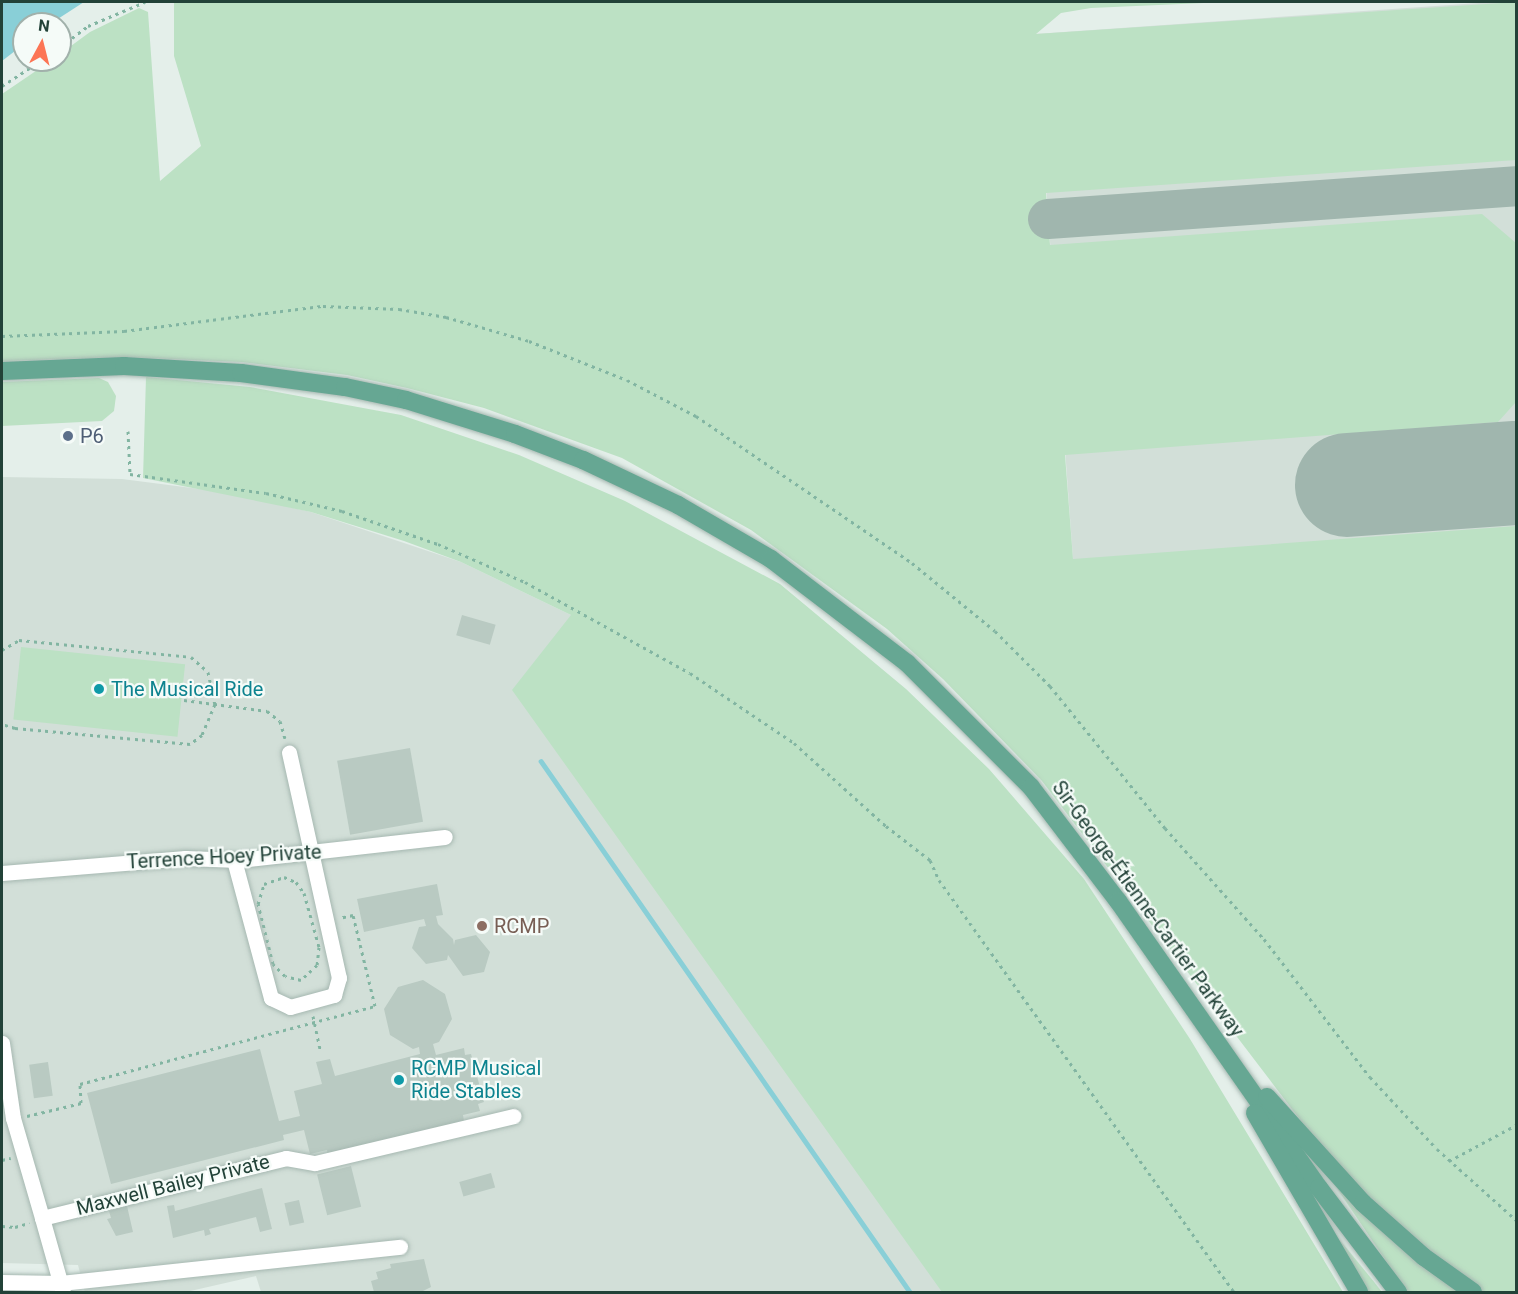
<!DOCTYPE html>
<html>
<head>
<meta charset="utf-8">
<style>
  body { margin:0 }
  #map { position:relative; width:1518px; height:1294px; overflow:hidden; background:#e4efea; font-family:Roboto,sans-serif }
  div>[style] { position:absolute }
  .built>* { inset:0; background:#d2dfd8 }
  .green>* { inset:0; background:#bce1c4; transform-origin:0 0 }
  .water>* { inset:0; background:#89cfd7 }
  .stream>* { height:4.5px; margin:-2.25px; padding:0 2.25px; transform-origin:2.25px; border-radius:2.25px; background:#89cfd7 }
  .taxiway>* { height:40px; margin:-20px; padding:0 20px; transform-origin:20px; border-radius:20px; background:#a0b6ae }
  .runway>* { height:104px; margin:-52px; padding:0 52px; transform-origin:52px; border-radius:52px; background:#a0b6ae }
  .building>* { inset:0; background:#b9cac2; transform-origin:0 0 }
  .path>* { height:3px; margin-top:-1.5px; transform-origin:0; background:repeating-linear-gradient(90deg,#82b5a2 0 3px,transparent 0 7.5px) }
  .roads { filter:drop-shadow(0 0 2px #a6b8b1) drop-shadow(0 0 2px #a6b8b1) }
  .minor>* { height:15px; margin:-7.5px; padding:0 7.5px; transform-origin:7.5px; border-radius:7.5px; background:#fff }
  .major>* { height:18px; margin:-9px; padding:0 9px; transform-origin:9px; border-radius:9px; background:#66a793 }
  .dots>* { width:16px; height:16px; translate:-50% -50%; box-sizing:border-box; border:3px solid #f5fbf8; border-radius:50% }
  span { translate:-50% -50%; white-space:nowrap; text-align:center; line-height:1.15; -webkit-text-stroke:4.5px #f5fbf8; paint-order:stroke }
  .service-label { font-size:20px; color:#4e5e75 }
  .left { translate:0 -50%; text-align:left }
  .culture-label { font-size:20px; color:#0d838f }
  .street-label { font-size:20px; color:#224238 }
  .education-label { font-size:20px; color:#785e54 }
  .frame { position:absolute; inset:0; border:3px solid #224238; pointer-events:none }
  .north { position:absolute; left:12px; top:12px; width:60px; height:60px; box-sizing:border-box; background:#f5fbf8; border:2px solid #a1b1ab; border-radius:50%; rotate:7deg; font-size:16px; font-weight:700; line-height:24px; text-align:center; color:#224238 }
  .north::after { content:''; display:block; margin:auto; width:21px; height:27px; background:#fc7555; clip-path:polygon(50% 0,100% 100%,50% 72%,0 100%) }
</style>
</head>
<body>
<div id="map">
  <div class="built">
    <i style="clip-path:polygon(1493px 2px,1516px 2px,1516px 722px,1073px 559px,1035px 34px)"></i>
    <i style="clip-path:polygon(2px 477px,122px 479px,223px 492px,311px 512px,461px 562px,571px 615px,1226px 1292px,261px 1292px,256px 1276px,186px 1292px,85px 1292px,78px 1265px,2px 1263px)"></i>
  </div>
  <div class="green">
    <i style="clip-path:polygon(174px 2px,1226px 2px,1091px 8px,1061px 13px,1036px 34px,1516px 2px,1516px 160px,1046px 193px,1050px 245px,1482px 214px,1516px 243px,1516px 402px,1498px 422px,1065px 455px,1073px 559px,1516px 526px,1516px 1292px,1482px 1292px,1368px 1200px,1308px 1130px,1042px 781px,943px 679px,887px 629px,751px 530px,622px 458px,484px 408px,407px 388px,347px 375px,242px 362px,122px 357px,2px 361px,2px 94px,52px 60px,60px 60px,60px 54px,90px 32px,139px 8px,148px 12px,160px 181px,201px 146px,174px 56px)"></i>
    <i style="clip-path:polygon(146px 377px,250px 387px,401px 415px,519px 455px,625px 501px,780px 584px,906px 689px,989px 769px,1084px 879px,1190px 1039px,1343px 1292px,942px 1292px,512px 690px,571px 615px,461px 562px,404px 541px,311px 512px,143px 478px)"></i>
    <i style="clip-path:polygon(99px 378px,108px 382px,116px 396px,114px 411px,102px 421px,2px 426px,2px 382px)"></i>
    <i style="left:21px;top:647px;width:165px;height:73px;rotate:6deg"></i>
    <i style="clip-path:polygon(1326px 1172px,1391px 1240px,1460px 1292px,1407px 1292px)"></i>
    <i style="clip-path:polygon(1339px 1239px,1375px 1283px,1382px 1292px,1366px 1292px)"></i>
  </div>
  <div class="water">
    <i style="clip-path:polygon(2px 2px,84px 2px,50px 24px,24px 24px,24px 44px,2px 61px)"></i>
  </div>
  <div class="stream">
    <i style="left:541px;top:761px;width:647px;rotate:55.2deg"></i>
  </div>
  <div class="taxiway">
    <i style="left:1048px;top:219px;width:469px;rotate:-4deg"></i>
  </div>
  <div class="runway">
    <i style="left:1347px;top:485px;width:169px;rotate:-4.1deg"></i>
  </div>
  <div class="building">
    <i style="left:462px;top:615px;width:35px;height:21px;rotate:16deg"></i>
    <i style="left:410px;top:748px;width:75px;height:74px;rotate:80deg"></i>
    <i style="clip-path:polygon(437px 884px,443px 915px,436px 916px,438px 924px,453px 939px,454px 945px,455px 940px,476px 935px,490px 952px,484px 972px,463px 976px,448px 955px,447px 960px,426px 964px,412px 948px,419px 927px,426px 926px,424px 919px,364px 932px,357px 899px)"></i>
    <i style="clip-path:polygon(423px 980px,445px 994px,452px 1019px,439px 1042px,433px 1044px,436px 1055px,464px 1048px,465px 1055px,471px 1054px,484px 1102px,478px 1104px,480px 1111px,463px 1115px,464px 1121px,328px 1156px,327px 1150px,310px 1154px,304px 1130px,283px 1135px,284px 1140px,111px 1184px,87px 1093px,260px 1049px,279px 1121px,300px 1116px,294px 1091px,322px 1084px,316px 1062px,330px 1059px,335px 1076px,420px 1054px,419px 1047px,413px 1049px,390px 1035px,384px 1009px,398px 987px)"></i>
    <i style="left:48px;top:1062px;width:34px;height:19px;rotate:82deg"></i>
    <i style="left:351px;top:1166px;width:42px;height:35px;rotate:76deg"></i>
    <i style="left:491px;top:1173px;width:15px;height:33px;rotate:74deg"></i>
    <i style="clip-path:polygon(262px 1188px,272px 1229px,260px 1232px,256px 1217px,209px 1229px,211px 1234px,205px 1236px,204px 1230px,173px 1238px,167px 1206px,174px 1205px,175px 1211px)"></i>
    <i style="left:299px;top:1200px;width:23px;height:15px;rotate:77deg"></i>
    <i style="clip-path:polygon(127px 1206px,133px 1232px,116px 1236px,107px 1219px,111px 1218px,109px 1211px)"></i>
    <i style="clip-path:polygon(424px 1259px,431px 1287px,421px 1292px,374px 1292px,371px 1281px,378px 1279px,376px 1272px,391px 1268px,390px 1264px)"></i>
  </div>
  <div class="path">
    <i style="left:60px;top:47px;width:35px;rotate:-37deg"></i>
    <i style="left:88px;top:26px;width:62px;rotate:-22.8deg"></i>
    <i style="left:2px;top:86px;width:48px;rotate:-33deg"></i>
    <i style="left:2px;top:336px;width:122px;rotate:-2.3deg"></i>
    <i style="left:124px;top:331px;width:201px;rotate:-7.2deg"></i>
    <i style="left:323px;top:306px;width:76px;rotate:2.3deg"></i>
    <i style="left:399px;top:309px;width:48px;rotate:9.7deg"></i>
    <i style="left:446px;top:317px;width:86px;rotate:16.1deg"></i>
    <i style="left:529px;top:341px;width:105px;rotate:21.7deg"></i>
    <i style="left:627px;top:380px;width:78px;rotate:27.6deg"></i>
    <i style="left:696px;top:416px;width:261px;rotate:34.2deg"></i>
    <i style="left:912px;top:563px;width:107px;rotate:39.3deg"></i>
    <i style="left:995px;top:631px;width:78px;rotate:45deg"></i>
    <i style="left:1050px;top:686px;width:183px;rotate:51deg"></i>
    <i style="left:1165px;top:828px;width:149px;rotate:48.3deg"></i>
    <i style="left:1264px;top:939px;width:174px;rotate:52.5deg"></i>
    <i style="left:1370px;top:1077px;width:98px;rotate:47.1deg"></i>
    <i style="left:1437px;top:1149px;width:106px;rotate:41.9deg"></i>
    <i style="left:128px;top:431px;width:43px;rotate:87.3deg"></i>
    <i style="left:130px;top:474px;width:137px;rotate:8deg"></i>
    <i style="left:266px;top:493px;width:78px;rotate:13.3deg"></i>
    <i style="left:342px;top:511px;width:102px;rotate:19deg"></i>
    <i style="left:438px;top:544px;width:95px;rotate:23.6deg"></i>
    <i style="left:525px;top:582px;width:188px;rotate:28.9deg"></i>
    <i style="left:690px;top:673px;width:125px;rotate:33.9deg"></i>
    <i style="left:794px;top:743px;width:124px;rotate:42.1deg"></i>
    <i style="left:886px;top:826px;width:56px;rotate:37.7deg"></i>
    <i style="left:930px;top:860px;width:22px;rotate:66deg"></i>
    <i style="left:939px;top:880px;width:507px;rotate:54.4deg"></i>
    <i style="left:2px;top:650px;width:20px;rotate:-30deg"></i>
    <i style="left:19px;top:640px;width:173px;rotate:5.6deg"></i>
    <i style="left:191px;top:657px;width:23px;rotate:41deg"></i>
    <i style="left:208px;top:672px;width:33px;rotate:78deg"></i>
    <i style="left:215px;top:704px;width:34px;rotate:113deg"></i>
    <i style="left:202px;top:735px;width:15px;rotate:143deg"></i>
    <i style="left:190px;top:744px;width:176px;rotate:-174.8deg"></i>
    <i style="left:15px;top:728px;width:14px;rotate:-163deg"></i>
    <i style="left:184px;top:700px;width:84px;rotate:7.5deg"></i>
    <i style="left:267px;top:711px;width:16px;rotate:38deg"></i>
    <i style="left:280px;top:721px;width:18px;rotate:74deg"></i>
    <i style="left:284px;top:877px;width:13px;rotate:23deg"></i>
    <i style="left:296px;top:882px;width:14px;rotate:54deg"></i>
    <i style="left:304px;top:893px;width:56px;rotate:74.5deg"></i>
    <i style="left:319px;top:947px;width:18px;rotate:96deg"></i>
    <i style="left:317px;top:965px;width:22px;rotate:137deg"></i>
    <i style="left:301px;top:980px;width:16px;rotate:-166deg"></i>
    <i style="left:285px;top:976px;width:17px;rotate:-135deg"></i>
    <i style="left:273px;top:964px;width:62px;rotate:-104deg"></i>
    <i style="left:258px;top:904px;width:21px;rotate:-73deg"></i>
    <i style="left:264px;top:884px;width:21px;rotate:-19deg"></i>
    <i style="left:313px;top:1016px;width:35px;rotate:78deg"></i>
    <i style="left:27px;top:1116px;width:56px;rotate:-13.5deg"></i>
    <i style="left:81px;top:1103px;width:19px;rotate:-93deg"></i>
    <i style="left:80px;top:1084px;width:305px;rotate:-14.8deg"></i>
    <i style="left:375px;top:1006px;width:94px;rotate:-103.6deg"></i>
    <i style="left:353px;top:915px;width:14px;rotate:168deg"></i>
    <i style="left:2px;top:1160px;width:9px;rotate:-13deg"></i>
    <i style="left:1449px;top:1161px;width:76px;rotate:-28.2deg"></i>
    <i style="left:2px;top:1226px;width:13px;rotate:4deg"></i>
    <i style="left:15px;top:1227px;width:15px;rotate:-16deg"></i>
  </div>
  <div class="roads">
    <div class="minor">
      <i style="left:234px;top:860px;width:143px;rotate:75deg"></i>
      <i style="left:271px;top:998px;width:21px;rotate:25deg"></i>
      <i style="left:290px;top:1007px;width:46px;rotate:-15.3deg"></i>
      <i style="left:334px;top:995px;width:18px;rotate:-74deg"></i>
      <i style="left:339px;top:978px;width:231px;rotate:-102.5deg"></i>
      <i style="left:2px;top:873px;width:184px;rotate:-4.7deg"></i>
      <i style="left:185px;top:858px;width:54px;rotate:2.1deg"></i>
      <i style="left:239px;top:860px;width:207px;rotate:-6.4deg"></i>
      <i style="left:2px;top:1043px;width:76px;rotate:81.7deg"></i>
      <i style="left:13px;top:1118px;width:104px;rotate:73.8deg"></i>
      <i style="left:42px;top:1218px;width:251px;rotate:-13.8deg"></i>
      <i style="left:286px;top:1158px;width:29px;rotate:10deg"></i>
      <i style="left:315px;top:1163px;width:204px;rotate:-13.3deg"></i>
      <i style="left:42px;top:1218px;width:77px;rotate:74.2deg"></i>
      <i style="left:2px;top:1282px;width:59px;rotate:1deg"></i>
      <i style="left:61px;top:1283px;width:341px;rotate:-6.1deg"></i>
    </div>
    <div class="major">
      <i style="left:2px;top:371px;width:122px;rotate:-2.3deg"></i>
      <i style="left:124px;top:366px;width:117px;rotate:3.4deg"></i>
      <i style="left:241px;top:373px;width:105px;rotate:7.7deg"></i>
      <i style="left:345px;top:387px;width:62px;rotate:12deg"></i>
      <i style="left:406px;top:400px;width:114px;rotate:17.3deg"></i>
      <i style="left:515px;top:434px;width:73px;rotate:20.9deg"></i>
      <i style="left:583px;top:460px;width:105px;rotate:25.3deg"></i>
      <i style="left:678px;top:505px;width:108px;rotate:30.1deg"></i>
      <i style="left:771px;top:559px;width:171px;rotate:37.4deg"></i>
      <i style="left:907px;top:663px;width:175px;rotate:45deg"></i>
      <i style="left:1031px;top:787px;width:143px;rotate:52.7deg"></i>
      <i style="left:1118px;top:901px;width:350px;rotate:55deg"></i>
      <i style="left:1319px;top:1188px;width:131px;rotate:52.8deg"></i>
      <i style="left:1267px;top:1097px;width:143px;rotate:47.8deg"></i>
      <i style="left:1363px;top:1203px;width:81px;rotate:41.5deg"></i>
      <i style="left:1424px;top:1257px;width:60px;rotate:35.5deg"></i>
      <i style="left:1255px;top:1113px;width:207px;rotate:59.8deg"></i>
    </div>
  </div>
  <div class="dots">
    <i style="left:68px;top:436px;background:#5c6f8a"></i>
    <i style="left:99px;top:689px;background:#0f9aa8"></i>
    <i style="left:482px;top:926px;background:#8d6e63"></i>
    <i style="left:399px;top:1080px;background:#0f9aa8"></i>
  </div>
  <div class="service-label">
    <span class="left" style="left:80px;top:436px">P6</span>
  </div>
  <div class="culture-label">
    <span class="left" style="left:111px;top:689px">The Musical Ride</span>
    <span class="left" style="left:411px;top:1080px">RCMP Musical<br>Ride Stables</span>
  </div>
  <div class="street-label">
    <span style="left:224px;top:857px;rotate:-3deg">Terrence Hoey Private</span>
    <span style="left:1148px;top:909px;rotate:54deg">Sir-George-Étienne-Cartier Parkway</span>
    <span style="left:173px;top:1185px;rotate:-14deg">Maxwell Bailey Private</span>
  </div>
  <div class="education-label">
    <span class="left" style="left:494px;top:926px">RCMP</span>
  </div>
  <div class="frame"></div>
  <div class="north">N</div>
</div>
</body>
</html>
